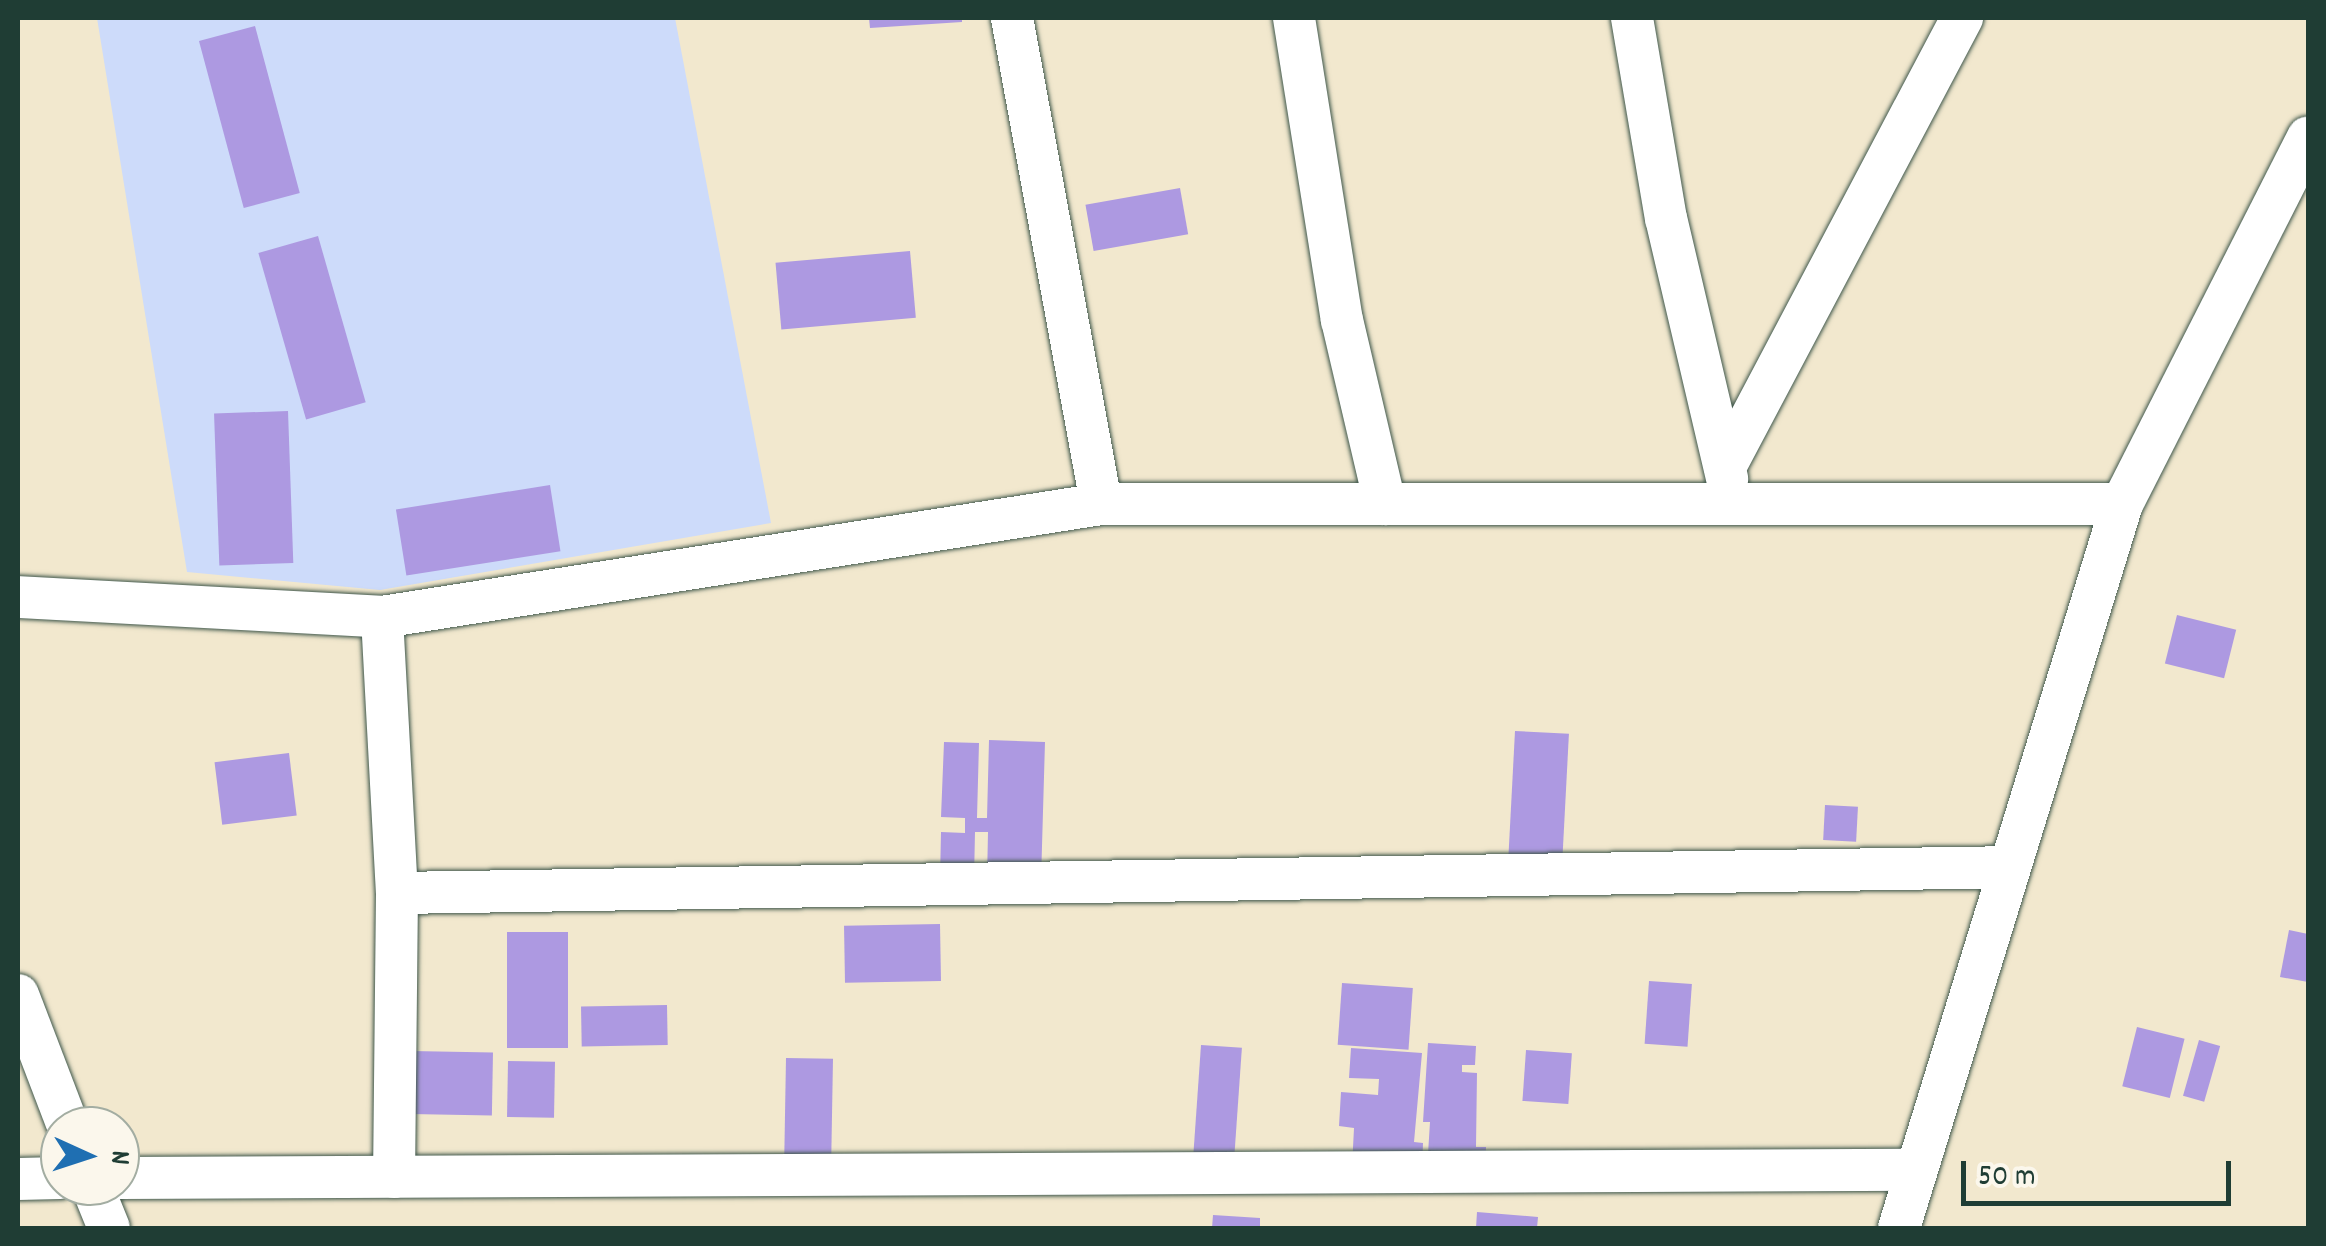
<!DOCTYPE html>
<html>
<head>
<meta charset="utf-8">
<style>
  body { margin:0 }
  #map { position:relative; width:2326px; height:1246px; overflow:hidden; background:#f2e8ce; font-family:Dekko,sans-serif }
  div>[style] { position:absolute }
  .built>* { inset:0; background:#cddbfa }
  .building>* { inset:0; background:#ad99e1; transform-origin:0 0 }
  .roads { filter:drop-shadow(0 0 2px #3f574b) drop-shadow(0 0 2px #3f574b) }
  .minor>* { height:42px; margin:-21px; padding:0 21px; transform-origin:21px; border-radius:21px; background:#fff }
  span { translate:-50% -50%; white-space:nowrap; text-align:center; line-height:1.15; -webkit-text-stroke:10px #fbf7ec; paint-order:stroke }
  .frame { position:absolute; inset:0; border:20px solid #1f3d34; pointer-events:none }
  .north { position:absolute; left:40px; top:1106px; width:100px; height:100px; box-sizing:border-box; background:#fbf7ec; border:2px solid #a3ada2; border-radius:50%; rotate:93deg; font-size:28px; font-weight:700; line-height:40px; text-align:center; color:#1f3d34 }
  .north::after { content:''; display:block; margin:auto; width:35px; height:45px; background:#1f6fb2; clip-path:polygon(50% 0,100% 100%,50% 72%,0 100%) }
  .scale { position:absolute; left:1961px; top:1161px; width:270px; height:45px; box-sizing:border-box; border:5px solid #1f3d34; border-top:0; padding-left:12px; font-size:30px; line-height:35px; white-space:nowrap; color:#1f3d34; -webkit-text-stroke:8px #fbf7ec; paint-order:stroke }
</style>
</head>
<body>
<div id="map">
  <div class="built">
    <i style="clip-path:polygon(97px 18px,675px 18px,771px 523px,380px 590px,187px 572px)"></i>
  </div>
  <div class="building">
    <i style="clip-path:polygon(869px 18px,962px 18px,962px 22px,870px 28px)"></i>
    <i style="left:255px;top:26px;width:173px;height:58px;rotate:75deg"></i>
    <i style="left:1180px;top:188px;width:47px;height:96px;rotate:80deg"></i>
    <i style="left:318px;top:236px;width:173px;height:62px;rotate:74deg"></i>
    <i style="left:910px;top:251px;width:67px;height:135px;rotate:85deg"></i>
    <i style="left:288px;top:411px;width:152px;height:74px;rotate:88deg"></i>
    <i style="left:550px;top:485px;width:67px;height:156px;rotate:81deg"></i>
    <i style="left:2177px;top:615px;width:61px;height:50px;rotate:14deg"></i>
    <i style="left:1515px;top:731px;width:54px;height:135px;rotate:3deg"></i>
    <i style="clip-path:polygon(989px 740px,1045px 742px,1041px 881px,987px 880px,988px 832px,975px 832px,974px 880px,940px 879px,941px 832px,965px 833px,965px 818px,941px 817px,944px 742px,979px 743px,977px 818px,987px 818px)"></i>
    <i style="left:289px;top:753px;width:63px;height:75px;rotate:83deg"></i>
    <i style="left:1825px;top:805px;width:33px;height:35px;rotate:3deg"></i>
    <i style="left:940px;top:924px;width:57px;height:96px;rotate:89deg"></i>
    <i style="clip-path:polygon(2289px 930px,2308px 934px,2308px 982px,2280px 977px)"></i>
    <i style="left:507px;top:932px;width:61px;height:116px"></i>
    <i style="left:1649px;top:981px;width:43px;height:63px;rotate:4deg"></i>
    <i style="left:1342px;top:983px;width:71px;height:62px;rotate:4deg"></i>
    <i style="left:667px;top:1005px;width:40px;height:86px;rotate:89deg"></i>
    <i style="left:2137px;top:1027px;width:49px;height:61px;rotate:14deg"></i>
    <i style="left:2199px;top:1040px;width:22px;height:58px;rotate:16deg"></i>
    <i style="clip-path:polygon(1428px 1043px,1476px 1046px,1475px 1065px,1462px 1065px,1462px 1072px,1477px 1073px,1476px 1147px,1486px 1147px,1485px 1177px,1428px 1154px,1430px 1122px,1423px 1122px)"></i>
    <i style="left:1201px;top:1045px;width:41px;height:127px;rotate:4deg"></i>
    <i style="clip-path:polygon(1351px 1048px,1422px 1053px,1414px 1142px,1423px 1143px,1422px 1172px,1352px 1167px,1354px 1128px,1339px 1126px,1341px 1092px,1378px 1095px,1379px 1079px,1349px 1078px)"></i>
    <i style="left:1526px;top:1050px;width:46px;height:51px;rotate:4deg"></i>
    <i style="left:411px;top:1051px;width:82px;height:63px;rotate:1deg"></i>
    <i style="left:786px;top:1058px;width:47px;height:114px;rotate:1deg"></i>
    <i style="left:508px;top:1061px;width:47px;height:56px;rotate:1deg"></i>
    <i style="clip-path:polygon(1477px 1212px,1538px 1217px,1537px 1228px,1476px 1228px)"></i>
    <i style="clip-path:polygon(1213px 1215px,1260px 1218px,1260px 1228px,1212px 1228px)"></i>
  </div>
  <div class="roads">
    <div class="minor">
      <i style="left:1012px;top:18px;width:494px;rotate:79.6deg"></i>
      <i style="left:1294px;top:18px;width:306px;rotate:81deg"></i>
      <i style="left:1342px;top:320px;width:189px;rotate:76.8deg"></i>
      <i style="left:1632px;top:18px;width:203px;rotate:80.4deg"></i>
      <i style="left:1666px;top:218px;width:268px;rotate:76.8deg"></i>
      <i style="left:1725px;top:467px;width:508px;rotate:-62.17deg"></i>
      <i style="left:18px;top:597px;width:365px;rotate:3.1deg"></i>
      <i style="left:382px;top:617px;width:728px;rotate:-8.93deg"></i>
      <i style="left:1101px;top:504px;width:1021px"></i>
      <i style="left:382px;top:617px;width:276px;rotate:86.9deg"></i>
      <i style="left:397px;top:893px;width:284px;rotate:90.6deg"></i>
      <i style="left:397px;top:893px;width:1612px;rotate:-0.92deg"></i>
      <i style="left:18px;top:995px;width:140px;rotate:69.1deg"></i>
      <i style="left:120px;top:1178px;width:1796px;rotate:-0.26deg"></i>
      <i style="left:18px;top:1179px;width:42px;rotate:-1.4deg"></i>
      <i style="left:92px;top:1186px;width:45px;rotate:68deg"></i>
      <i style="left:1899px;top:1228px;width:758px;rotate:-72.88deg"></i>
      <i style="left:2122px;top:504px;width:411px;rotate:-63.1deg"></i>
    </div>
  </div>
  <div class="frame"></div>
  <div class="north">N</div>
  <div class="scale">50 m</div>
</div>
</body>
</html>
